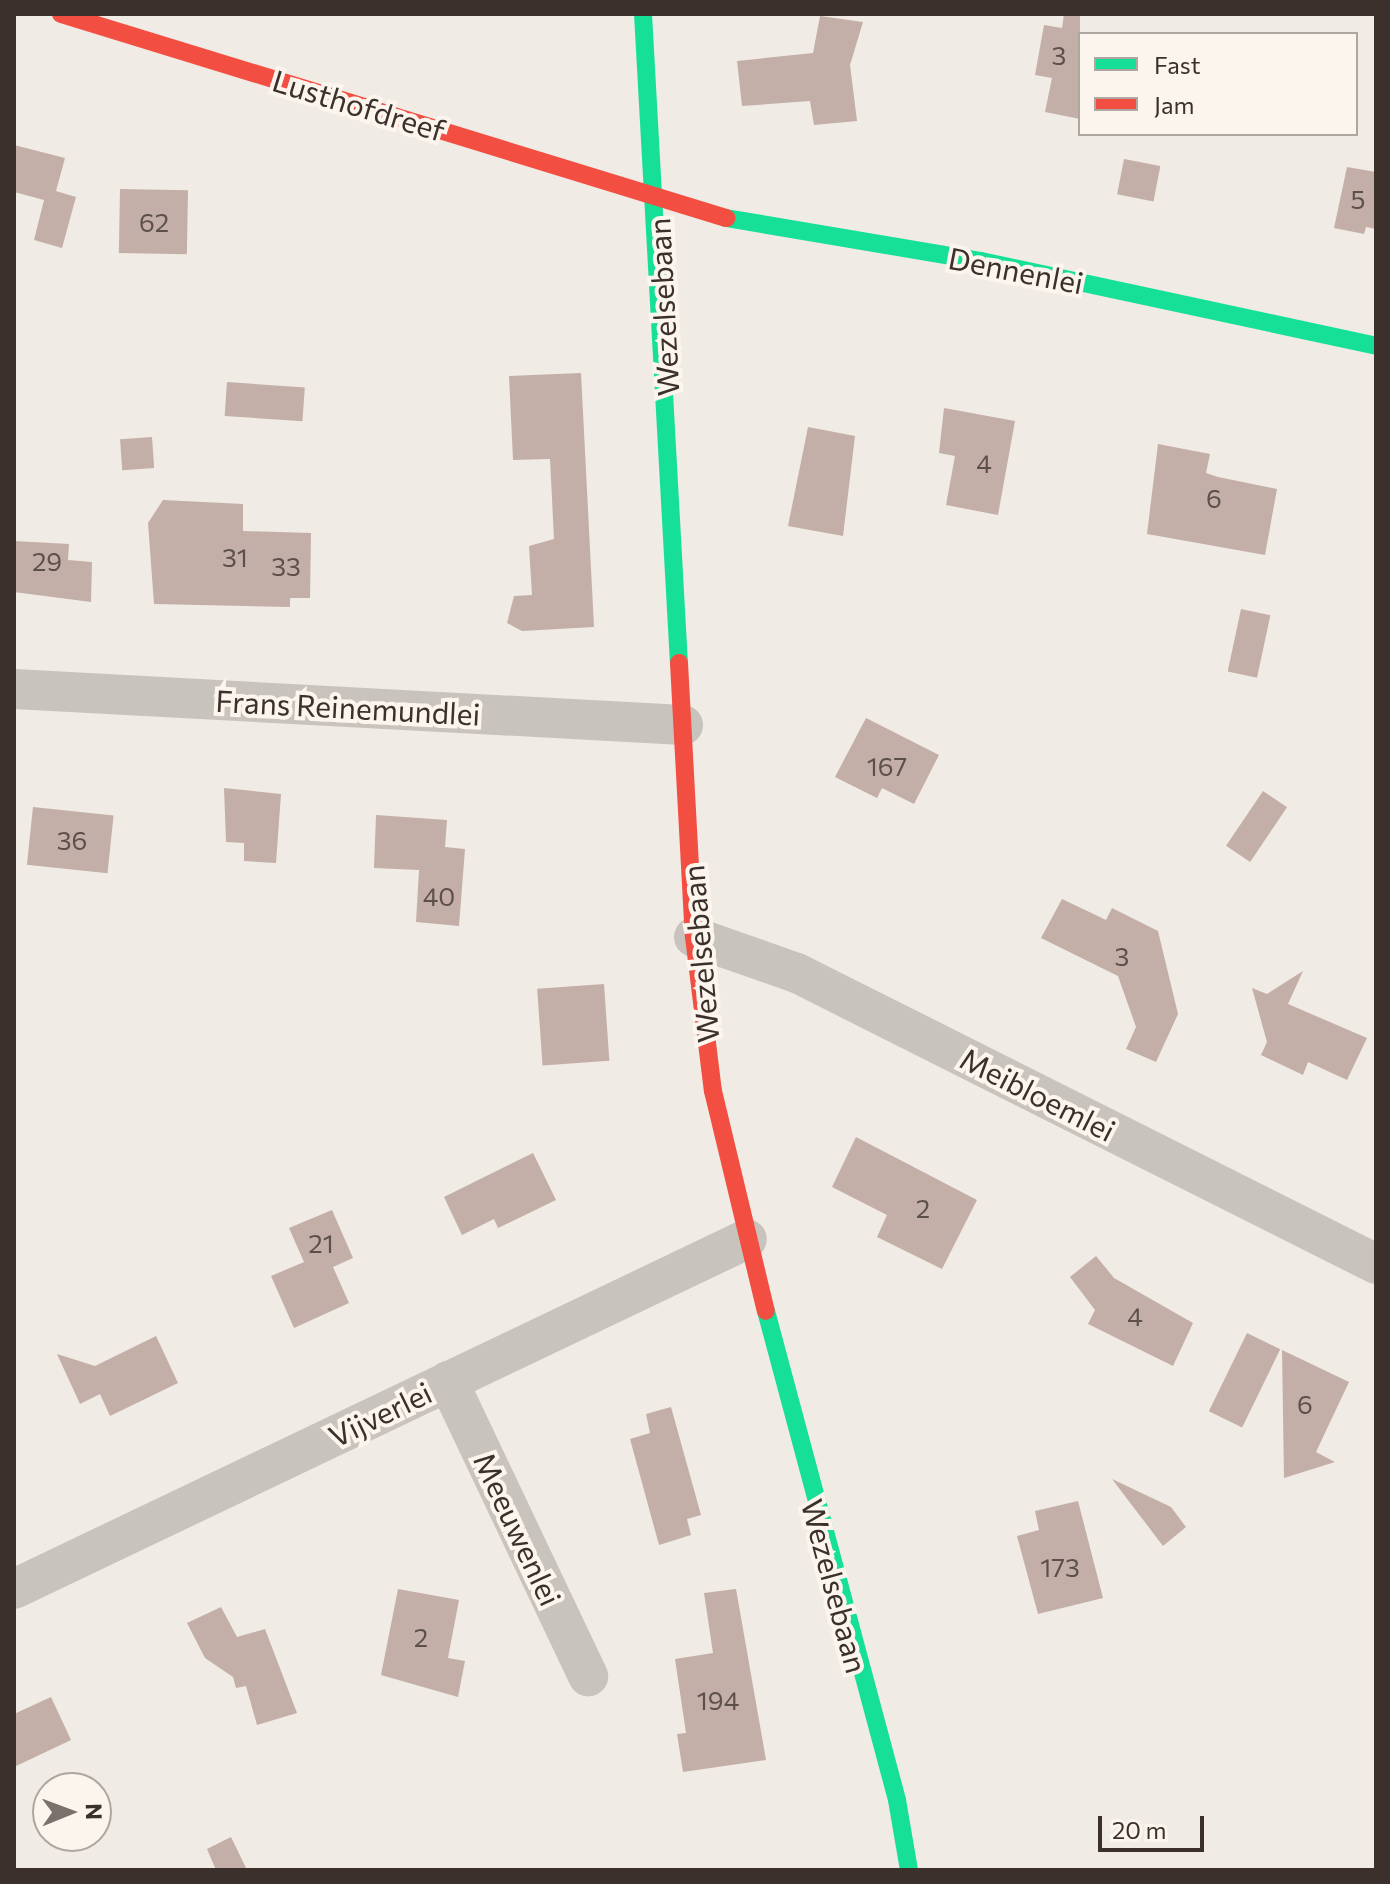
<!DOCTYPE html>
<html>
<head>
<meta charset="utf-8">
<style>
  body { margin:0 }
  #map { position:relative; width:1390px; height:1884px; overflow:hidden; background:#f0ebe5; font-family:Commissioner,sans-serif }
  div>[style] { position:absolute }
  .building>* { inset:0; background:#c3afa7; transform-origin:0 0 }
  .street>* { height:40px; margin:-20px; padding:0 20px; transform-origin:20px; border-radius:20px; background:#c9c3be }
  .fast>* { height:18px; margin:-9px; padding:0 9px; transform-origin:9px; border-radius:9px; background:#16e098 }
  .jam>* { height:18px; margin:-9px; padding:0 9px; transform-origin:9px; border-radius:9px; background:#f24e42 }
  span { translate:-50% -50%; white-space:nowrap; text-align:center; line-height:1.15; -webkit-text-stroke:8px #fbf5ee; paint-order:stroke }
  .number-label { font-size:26px; color:#5d504a }
  .number-label span { -webkit-text-stroke-width:0 }
  .street-label { font-size:30px; color:#3b302b }
  .frame { position:absolute; inset:0; border:16px solid #3b302b; pointer-events:none }
  .legend { position:absolute; left:1078px; top:32px; width:280px; height:104px; box-sizing:border-box; background:#fbf5ee; border:2px solid #aea6a0; margin:0; padding:10px 14px; list-style:none; font-size:24px; color:#3b302b }
  .legend li { display:flex; align-items:center; gap:16px; height:40px }
  .legend b { width:40px; border:2px solid #aea6a0 }
  .north { position:absolute; left:32px; top:1772px; width:80px; height:80px; box-sizing:border-box; background:#fbf5ee; border:2px solid #aea6a0; border-radius:50%; rotate:89deg; font-size:22px; font-weight:700; line-height:32px; text-align:center; color:#3b302b }
  .north::after { content:''; display:block; margin:auto; width:28px; height:36px; background:#7a716c; clip-path:polygon(50% 0,100% 100%,50% 72%,0 100%) }
  .scale { position:absolute; left:1098px; top:1816px; width:106px; height:36px; box-sizing:border-box; border:4px solid #3b302b; border-top:0; padding-left:10px; font-size:24px; line-height:28px; white-space:nowrap; color:#3b302b; -webkit-text-stroke:6px #fbf5ee; paint-order:stroke }
</style>
</head>
<body>
<div id="map">
  <div class="building">
    <i style="clip-path:polygon(1064px 14px,1080px 14px,1080px 119px,1045px 112px,1052px 78px,1035px 75px,1044px 25px,1062px 28px)"></i>
    <i style="clip-path:polygon(820px 16px,863px 22px,850px 65px,857px 121px,814px 125px,810px 101px,742px 106px,737px 61px,813px 53px)"></i>
    <i style="clip-path:polygon(14px 145px,65px 158px,56px 191px,76px 197px,62px 248px,34px 240px,44px 200px,14px 192px)"></i>
    <i style="left:1124px;top:159px;width:37px;height:36px;rotate:11deg"></i>
    <i style="clip-path:polygon(1347px 167px,1376px 172px,1376px 229px,1366px 227px,1364px 234px,1334px 228px)"></i>
    <i style="left:120px;top:189px;width:68px;height:64px;rotate:1deg"></i>
    <i style="clip-path:polygon(581px 373px,594px 627px,522px 631px,507px 623px,514px 596px,532px 595px,529px 546px,554px 539px,550px 459px,513px 460px,509px 376px)"></i>
    <i style="left:227px;top:382px;width:78px;height:34px;rotate:4deg"></i>
    <i style="clip-path:polygon(944px 408px,1015px 421px,998px 515px,946px 505px,955px 456px,939px 453px)"></i>
    <i style="clip-path:polygon(808px 427px,855px 436px,843px 536px,788px 526px)"></i>
    <i style="left:152px;top:437px;width:31px;height:32px;rotate:86deg"></i>
    <i style="clip-path:polygon(1158px 444px,1210px 454px,1206px 473px,1218px 477px,1277px 489px,1265px 555px,1147px 534px)"></i>
    <i style="clip-path:polygon(163px 500px,243px 504px,243px 531px,311px 533px,310px 598px,290px 598px,290px 607px,154px 604px,148px 523px)"></i>
    <i style="clip-path:polygon(14px 541px,69px 544px,68px 560px,92px 562px,91px 602px,14px 592px)"></i>
    <i style="left:1241px;top:609px;width:30px;height:64px;rotate:12deg"></i>
    <i style="clip-path:polygon(866px 718px,939px 755px,914px 804px,882px 788px,877px 798px,835px 777px)"></i>
    <i style="clip-path:polygon(224px 788px,281px 794px,276px 863px,244px 861px,244px 843px,226px 842px)"></i>
    <i style="left:1263px;top:791px;width:29px;height:66px;rotate:34deg"></i>
    <i style="left:33px;top:807px;width:81px;height:58px;rotate:6deg"></i>
    <i style="clip-path:polygon(376px 815px,447px 820px,445px 847px,465px 849px,459px 926px,416px 922px,419px 870px,374px 868px)"></i>
    <i style="clip-path:polygon(1062px 899px,1106px 920px,1112px 908px,1158px 931px,1178px 1014px,1156px 1062px,1126px 1049px,1136px 1027px,1118px 976px,1041px 938px)"></i>
    <i style="clip-path:polygon(1303px 971px,1288px 1004px,1367px 1038px,1347px 1080px,1308px 1062px,1303px 1075px,1261px 1055px,1267px 1042px,1252px 988px,1267px 994px)"></i>
    <i style="left:604px;top:984px;width:77px;height:67px;rotate:86deg"></i>
    <i style="clip-path:polygon(856px 1137px,977px 1200px,942px 1269px,877px 1237px,887px 1215px,832px 1187px)"></i>
    <i style="clip-path:polygon(533px 1153px,556px 1200px,498px 1228px,494px 1219px,462px 1235px,444px 1197px)"></i>
    <i style="clip-path:polygon(332px 1210px,353px 1258px,333px 1267px,349px 1303px,294px 1328px,271px 1276px,304px 1262px,289px 1228px)"></i>
    <i style="clip-path:polygon(1096px 1256px,1114px 1278px,1193px 1323px,1173px 1366px,1088px 1324px,1095px 1310px,1070px 1277px)"></i>
    <i style="left:1247px;top:1333px;width:37px;height:87px;rotate:26deg"></i>
    <i style="clip-path:polygon(156px 1336px,178px 1383px,110px 1416px,100px 1394px,80px 1404px,57px 1354px,95px 1366px)"></i>
    <i style="clip-path:polygon(1282px 1350px,1349px 1382px,1316px 1452px,1335px 1462px,1284px 1478px)"></i>
    <i style="clip-path:polygon(671px 1407px,701px 1515px,687px 1519px,691px 1535px,659px 1545px,630px 1439px,650px 1433px,646px 1414px)"></i>
    <i style="clip-path:polygon(1112px 1479px,1171px 1507px,1186px 1527px,1163px 1546px)"></i>
    <i style="clip-path:polygon(1078px 1501px,1103px 1598px,1038px 1614px,1017px 1536px,1039px 1530px,1035px 1511px)"></i>
    <i style="clip-path:polygon(398px 1589px,459px 1600px,448px 1658px,465px 1661px,458px 1697px,381px 1675px)"></i>
    <i style="clip-path:polygon(736px 1589px,766px 1760px,683px 1772px,677px 1734px,686px 1733px,675px 1659px,713px 1653px,704px 1593px)"></i>
    <i style="clip-path:polygon(221px 1607px,237px 1637px,265px 1629px,297px 1713px,257px 1725px,246px 1686px,236px 1688px,233px 1677px,205px 1658px,187px 1623px)"></i>
    <i style="clip-path:polygon(51px 1697px,71px 1740px,14px 1767px,14px 1714px)"></i>
    <i style="clip-path:polygon(231px 1837px,247px 1870px,216px 1870px,207px 1849px)"></i>
  </div>
  <div class="street">
    <i style="left:14px;top:689px;width:670px;rotate:3.08deg"></i>
    <i style="left:694px;top:937px;width:109px;rotate:19.3deg"></i>
    <i style="left:797px;top:973px;width:648px;rotate:26.68deg"></i>
    <i style="left:448px;top:1381px;width:327px;rotate:64.6deg"></i>
    <i style="left:14px;top:1589px;width:812px;rotate:-25.52deg"></i>
  </div>
  <div class="fast">
    <i style="left:643px;top:14px;width:650px;rotate:86.83deg"></i>
    <i style="left:726px;top:218px;width:259px;rotate:9.6deg"></i>
    <i style="left:981px;top:261px;width:404px;rotate:12.1deg"></i>
    <i style="left:766px;top:1311px;width:506px;rotate:75deg"></i>
    <i style="left:897px;top:1800px;width:71px;rotate:80.3deg"></i>
  </div>
  <div class="jam">
    <i style="left:61px;top:14px;width:696px;rotate:17.05deg"></i>
    <i style="left:679px;top:663px;width:274px;rotate:86.9deg"></i>
    <i style="left:694px;top:937px;width:155px;rotate:83deg"></i>
    <i style="left:713px;top:1091px;width:226px;rotate:76.5deg"></i>
  </div>
  <div class="number-label">
    <span style="left:1059px;top:55px">3</span>
    <span style="left:1358px;top:199px">5</span>
    <span style="left:154px;top:222px">62</span>
    <span style="left:984px;top:463px">4</span>
    <span style="left:1214px;top:498px">6</span>
    <span style="left:235px;top:557px">31</span>
    <span style="left:47px;top:561px">29</span>
    <span style="left:286px;top:566px">33</span>
    <span style="left:887px;top:766px">167</span>
    <span style="left:72px;top:840px">36</span>
    <span style="left:439px;top:896px">40</span>
    <span style="left:1122px;top:956px">3</span>
    <span style="left:923px;top:1208px">2</span>
    <span style="left:321px;top:1243px">21</span>
    <span style="left:1135px;top:1316px">4</span>
    <span style="left:1305px;top:1404px">6</span>
    <span style="left:1060px;top:1567px">173</span>
    <span style="left:421px;top:1637px">2</span>
    <span style="left:718px;top:1700px">194</span>
  </div>
  <div class="street-label">
    <span style="left:359px;top:105px;rotate:17deg">Lusthofdreef</span>
    <span style="left:1016px;top:270px;rotate:11deg">Dennenlei</span>
    <span style="left:663px;top:307px;rotate:-93deg">Wezelsebaan</span>
    <span style="left:348px;top:707px;rotate:3deg">Frans Reinemundlei</span>
    <span style="left:700px;top:954px;rotate:-95deg">Wezelsebaan</span>
    <span style="left:1038px;top:1094px;rotate:27deg">Meibloemlei</span>
    <span style="left:380px;top:1414px;rotate:-26deg">Vijverlei</span>
    <span style="left:518px;top:1529px;rotate:65deg">Meeuwenlei</span>
    <span style="left:835px;top:1586px;rotate:75deg">Wezelsebaan</span>
  </div>
  <div class="frame"></div>
  <ul class="legend">
  <li><b style="height:10px;background:#16e098"></b>Fast</li>
  <li><b style="height:10px;background:#f24e42"></b>Jam</li>
  </ul>
  <div class="north">N</div>
  <div class="scale">20 m</div>
</div>
</body>
</html>
